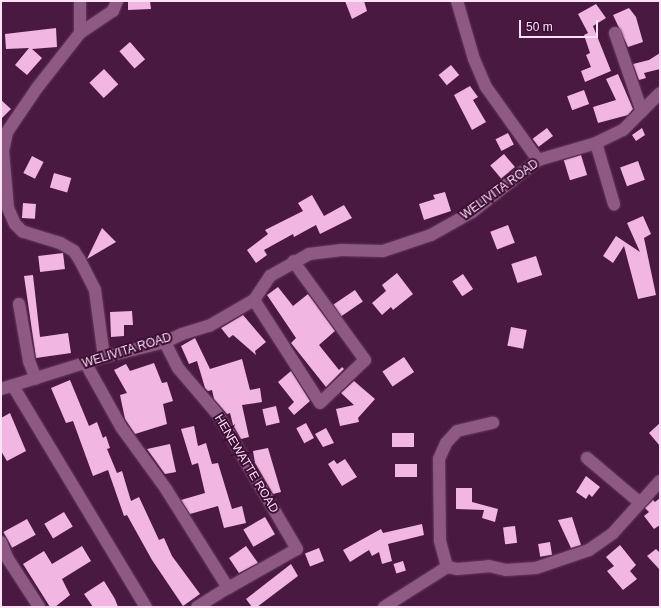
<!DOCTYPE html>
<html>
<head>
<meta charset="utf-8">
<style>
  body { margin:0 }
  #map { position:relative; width:661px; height:608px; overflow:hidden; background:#491941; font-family:Arial,sans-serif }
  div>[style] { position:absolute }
  .building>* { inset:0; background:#f2b6e3; transform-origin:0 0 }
  .roads { filter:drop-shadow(0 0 1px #633b5d) drop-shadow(0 0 1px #633b5d) }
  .minor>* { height:12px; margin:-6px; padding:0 6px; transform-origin:6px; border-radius:6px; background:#8e5982 }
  span { translate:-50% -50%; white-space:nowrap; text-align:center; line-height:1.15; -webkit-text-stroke:4px #3e0e36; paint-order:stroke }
  .street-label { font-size:12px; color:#fce3f5 }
  .frame { position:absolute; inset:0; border:2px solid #fce3f5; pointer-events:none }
  .scale { position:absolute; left:519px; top:20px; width:79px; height:18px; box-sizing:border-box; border:2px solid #fce3f5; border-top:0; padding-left:5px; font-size:12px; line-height:14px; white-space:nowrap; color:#fce3f5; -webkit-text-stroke:3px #3e0e36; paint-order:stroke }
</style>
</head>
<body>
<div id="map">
  <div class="building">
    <i style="clip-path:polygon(128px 1px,150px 1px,151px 9px,128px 10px)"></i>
    <i style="clip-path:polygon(345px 1px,364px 1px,367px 11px,352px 19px)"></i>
    <i style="clip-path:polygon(596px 4px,606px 18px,593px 26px,611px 71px,585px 82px,581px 71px,591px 67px,586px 55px,590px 53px,584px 35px,588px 33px,578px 14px)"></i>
    <i style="clip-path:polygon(629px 8px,636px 17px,643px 42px,628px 47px,613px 15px)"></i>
    <i style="clip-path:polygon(56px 28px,57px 47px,32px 49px,42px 58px,27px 75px,15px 65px,29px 48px,6px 49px,5px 34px)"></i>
    <i style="left:130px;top:42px;width:23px;height:14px;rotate:49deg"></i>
    <i style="clip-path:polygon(660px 53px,660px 69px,644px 73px,646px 78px,639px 80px,633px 64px,649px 60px)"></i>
    <i style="left:451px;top:65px;width:13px;height:16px;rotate:51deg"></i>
    <i style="left:104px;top:69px;width:21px;height:20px;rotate:47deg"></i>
    <i style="clip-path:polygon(618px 74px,633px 109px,628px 115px,598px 123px,593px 107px,616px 100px,606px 79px)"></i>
    <i style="clip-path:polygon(470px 86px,478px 97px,473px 100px,486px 122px,472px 130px,454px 95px)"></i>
    <i style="left:584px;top:90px;width:15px;height:18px;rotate:70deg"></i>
    <i style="clip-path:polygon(1px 100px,11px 109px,1px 119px)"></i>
    <i style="left:547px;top:128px;width:10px;height:18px;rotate:53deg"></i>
    <i style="clip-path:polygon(642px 128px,645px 135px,636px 141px,632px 135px)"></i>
    <i style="left:508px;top:133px;width:13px;height:14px;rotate:63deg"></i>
    <i style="left:504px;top:154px;width:17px;height:18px;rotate:50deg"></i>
    <i style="left:581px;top:155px;width:21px;height:18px;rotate:73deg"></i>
    <i style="left:32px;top:156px;width:13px;height:19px;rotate:27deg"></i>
    <i style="left:638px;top:161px;width:20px;height:19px;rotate:70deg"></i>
    <i style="left:54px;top:173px;width:18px;height:15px;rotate:16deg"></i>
    <i style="clip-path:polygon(445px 192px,451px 211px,424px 220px,419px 204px,435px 199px,433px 195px)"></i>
    <i style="clip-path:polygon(312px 195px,324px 216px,344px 205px,352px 218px,320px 234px,316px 225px,294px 237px,293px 234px,264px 250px,267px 255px,256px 263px,247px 250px,268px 234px,265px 230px,303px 211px,298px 203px)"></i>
    <i style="left:23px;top:203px;width:13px;height:15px;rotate:4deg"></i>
    <i style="clip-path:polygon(643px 216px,651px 234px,644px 238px,656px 295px,638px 299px,624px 246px,613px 263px,603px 256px,616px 236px,640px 252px,627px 223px)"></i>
    <i style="left:508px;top:225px;width:19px;height:19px;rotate:69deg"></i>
    <i style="clip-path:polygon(102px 228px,116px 242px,87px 259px)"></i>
    <i style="left:63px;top:253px;width:16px;height:25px;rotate:83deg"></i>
    <i style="left:536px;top:256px;width:20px;height:26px;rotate:72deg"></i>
    <i style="clip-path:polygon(397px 273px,413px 294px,393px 310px,391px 307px,382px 315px,372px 303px,386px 291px,382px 285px)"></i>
    <i style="left:463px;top:274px;width:18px;height:13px;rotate:56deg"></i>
    <i style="clip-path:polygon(33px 275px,40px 337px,68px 333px,71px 353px,36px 358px,24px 276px)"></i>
    <i style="clip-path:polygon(278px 287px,293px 306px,308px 294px,335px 331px,319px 345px,339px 370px,342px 367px,344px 369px,326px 387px,291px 343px,296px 338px,267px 295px)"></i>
    <i style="left:355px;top:290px;width:14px;height:26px;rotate:56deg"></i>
    <i style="clip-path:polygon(132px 311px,133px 325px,124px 325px,124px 336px,111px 337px,110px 312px)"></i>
    <i style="clip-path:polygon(243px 315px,266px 342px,255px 351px,256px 355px,233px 335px,229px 338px,221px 328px)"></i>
    <i style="left:511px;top:327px;width:16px;height:19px;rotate:11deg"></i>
    <i style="clip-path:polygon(195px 338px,210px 369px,242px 359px,250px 390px,260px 388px,262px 402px,242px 405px,249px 437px,241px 439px,233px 425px,230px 413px,227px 414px,214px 399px,212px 390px,208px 391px,205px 388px,197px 361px,189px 364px,181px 346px)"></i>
    <i style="left:404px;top:357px;width:18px;height:26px;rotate:56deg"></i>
    <i style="clip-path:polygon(154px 363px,162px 383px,167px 382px,173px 401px,163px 404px,167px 424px,135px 434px,125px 419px,120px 395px,127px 393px,114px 370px,126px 364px,130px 371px)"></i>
    <i style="clip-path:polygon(291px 371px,310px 401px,294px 415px,288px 408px,294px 402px,278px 382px)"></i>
    <i style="clip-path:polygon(70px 380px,89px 426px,97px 422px,103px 438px,106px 436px,110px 448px,107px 449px,117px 473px,122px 471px,131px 501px,139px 497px,159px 540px,164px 538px,172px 556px,200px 594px,183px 606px,152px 560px,127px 515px,124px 516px,108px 470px,93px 476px,73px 421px,66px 423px,51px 388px)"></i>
    <i style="clip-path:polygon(354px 381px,375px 399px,358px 418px,359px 422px,340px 426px,336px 409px,354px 405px,341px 393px)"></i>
    <i style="left:276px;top:406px;width:17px;height:14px;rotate:77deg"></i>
    <i style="clip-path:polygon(10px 413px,26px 451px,7px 461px,1px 451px,1px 418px)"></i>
    <i style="left:306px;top:423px;width:17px;height:11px;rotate:62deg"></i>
    <i style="clip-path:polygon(660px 423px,660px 446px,649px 433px)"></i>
    <i style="clip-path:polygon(194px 426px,198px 446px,206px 443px,212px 464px,218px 463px,232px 509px,242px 506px,246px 523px,224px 528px,218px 506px,190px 514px,181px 500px,205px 493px,198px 463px,192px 465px,181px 429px)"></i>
    <i style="clip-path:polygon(326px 428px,334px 443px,323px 447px,315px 434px)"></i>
    <i style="left:392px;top:433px;width:22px;height:14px"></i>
    <i style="clip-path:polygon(170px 444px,176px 472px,165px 474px,147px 449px)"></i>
    <i style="clip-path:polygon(268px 448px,281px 492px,273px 494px,255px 463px,253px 451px)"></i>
    <i style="clip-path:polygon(345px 459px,357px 477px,342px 486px,328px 464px,334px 460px,337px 464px)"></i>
    <i style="left:417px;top:464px;width:13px;height:22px;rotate:90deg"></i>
    <i style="clip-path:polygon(586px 476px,600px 487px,592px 497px,589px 494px,586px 499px,576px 492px)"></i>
    <i style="clip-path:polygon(456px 488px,472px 488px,472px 502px,498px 509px,495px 522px,482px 518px,484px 510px,456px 509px)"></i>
    <i style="clip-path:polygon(660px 498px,660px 525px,654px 529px,644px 516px,649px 512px,645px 508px,653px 500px,655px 502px)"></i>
    <i style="left:64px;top:512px;width:17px;height:23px;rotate:59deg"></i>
    <i style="left:265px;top:517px;width:20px;height:25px;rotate:60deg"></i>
    <i style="clip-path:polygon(572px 517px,581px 545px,571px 548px,558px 520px)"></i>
    <i style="left:27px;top:519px;width:18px;height:27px;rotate:61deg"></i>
    <i style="clip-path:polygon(422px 524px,424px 535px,388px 544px,392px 561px,382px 564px,379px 552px,372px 556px,369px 550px,350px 562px,343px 550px,381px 529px,383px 533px)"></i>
    <i style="left:515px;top:526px;width:17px;height:12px;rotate:83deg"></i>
    <i style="left:550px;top:542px;width:13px;height:12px;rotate:81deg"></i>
    <i style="clip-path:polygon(620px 545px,636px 565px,630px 571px,637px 579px,623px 590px,607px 571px,614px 566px,606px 557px)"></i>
    <i style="clip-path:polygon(82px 546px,91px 561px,62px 579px,70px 595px,55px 607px,50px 607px,23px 564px,44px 551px,52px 564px)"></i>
    <i style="clip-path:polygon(246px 546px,258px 563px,239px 573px,229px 558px)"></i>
    <i style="left:319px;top:548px;width:14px;height:15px;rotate:69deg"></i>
    <i style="clip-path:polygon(656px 549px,660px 553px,660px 570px,647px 556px)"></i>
    <i style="left:403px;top:561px;width:10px;height:10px;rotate:73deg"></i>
    <i style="clip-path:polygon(291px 564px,298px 576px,257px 607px,252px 607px,246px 599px)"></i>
    <i style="clip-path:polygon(104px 581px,115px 599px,118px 607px,93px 607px,84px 594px)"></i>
  </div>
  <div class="roads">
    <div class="minor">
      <i style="left:457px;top:1px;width:60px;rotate:73.7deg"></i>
      <i style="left:474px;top:59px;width:30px;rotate:67deg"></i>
      <i style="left:486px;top:87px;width:90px;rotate:54.5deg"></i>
      <i style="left:80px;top:33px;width:32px;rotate:-90deg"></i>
      <i style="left:615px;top:33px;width:83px;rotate:71.1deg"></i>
      <i style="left:596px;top:143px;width:64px;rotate:73.6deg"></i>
      <i style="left:254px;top:300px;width:122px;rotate:57.3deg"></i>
      <i style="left:320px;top:403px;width:62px;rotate:-43.7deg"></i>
      <i style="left:365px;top:360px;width:122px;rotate:-126deg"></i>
      <i style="left:19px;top:304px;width:58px;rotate:80deg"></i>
      <i style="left:29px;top:361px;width:19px;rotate:69deg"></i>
      <i style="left:104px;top:357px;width:68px;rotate:-97.7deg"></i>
      <i style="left:95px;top:290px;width:35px;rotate:-117deg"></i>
      <i style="left:79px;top:259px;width:9px;rotate:-122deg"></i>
      <i style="left:74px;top:251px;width:16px;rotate:-150deg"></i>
      <i style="left:60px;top:243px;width:39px;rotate:-163deg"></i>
      <i style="left:23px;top:232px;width:11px;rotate:-135deg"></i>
      <i style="left:15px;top:224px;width:17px;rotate:-114deg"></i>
      <i style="left:8px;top:208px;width:57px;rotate:-95deg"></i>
      <i style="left:3px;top:151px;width:19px;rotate:-78deg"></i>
      <i style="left:7px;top:132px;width:53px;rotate:-55.7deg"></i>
      <i style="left:37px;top:88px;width:70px;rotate:-52deg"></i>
      <i style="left:80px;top:33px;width:40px;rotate:-34deg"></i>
      <i style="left:113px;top:11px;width:11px;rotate:-68deg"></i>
      <i style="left:86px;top:364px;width:72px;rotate:60.9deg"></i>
      <i style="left:121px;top:427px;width:77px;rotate:54deg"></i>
      <i style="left:166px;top:489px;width:117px;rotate:57.9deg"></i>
      <i style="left:228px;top:588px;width:79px;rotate:-29.5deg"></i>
      <i style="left:297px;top:549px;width:154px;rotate:-120.4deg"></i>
      <i style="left:219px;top:416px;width:63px;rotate:-130.5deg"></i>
      <i style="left:178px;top:368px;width:29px;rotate:-117deg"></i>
      <i style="left:13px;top:386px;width:258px;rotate:59deg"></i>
      <i style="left:1px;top:389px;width:108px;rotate:-17.3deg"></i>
      <i style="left:104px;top:357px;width:63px;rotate:-13.8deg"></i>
      <i style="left:165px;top:342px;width:19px;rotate:-25deg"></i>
      <i style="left:182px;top:334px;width:28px;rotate:-17deg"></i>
      <i style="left:209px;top:326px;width:52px;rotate:-30deg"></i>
      <i style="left:254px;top:300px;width:29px;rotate:-56deg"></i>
      <i style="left:270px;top:276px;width:45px;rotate:-29.4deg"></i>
      <i style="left:309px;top:254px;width:31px;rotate:-7deg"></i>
      <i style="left:340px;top:250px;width:43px;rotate:1.3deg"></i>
      <i style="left:383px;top:251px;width:51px;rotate:-18.4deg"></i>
      <i style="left:431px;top:235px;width:47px;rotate:-29.3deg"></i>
      <i style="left:472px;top:212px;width:84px;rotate:-38.2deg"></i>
      <i style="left:538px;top:160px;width:60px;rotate:-16.3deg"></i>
      <i style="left:596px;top:143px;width:30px;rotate:-26deg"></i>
      <i style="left:623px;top:130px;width:52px;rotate:-45deg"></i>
      <i style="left:587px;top:458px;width:68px;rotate:40.2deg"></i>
      <i style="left:1px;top:542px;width:18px;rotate:68deg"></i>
      <i style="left:8px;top:559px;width:57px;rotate:57.1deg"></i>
      <i style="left:447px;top:567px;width:10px;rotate:11deg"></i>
      <i style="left:457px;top:569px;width:32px;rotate:-5deg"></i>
      <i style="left:489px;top:566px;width:17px;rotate:13deg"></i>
      <i style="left:506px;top:570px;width:30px;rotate:-4deg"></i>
      <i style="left:536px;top:568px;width:56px;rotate:-18.8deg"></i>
      <i style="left:589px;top:550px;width:29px;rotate:-35deg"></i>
      <i style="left:613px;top:533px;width:70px;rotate:-47.9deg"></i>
      <i style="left:447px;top:567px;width:28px;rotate:-105deg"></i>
      <i style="left:440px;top:540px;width:81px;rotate:-90.7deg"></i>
      <i style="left:439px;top:459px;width:17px;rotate:-66deg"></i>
      <i style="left:446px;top:443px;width:16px;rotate:-47deg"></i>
      <i style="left:457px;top:431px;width:37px;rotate:-13deg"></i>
      <i style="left:197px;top:607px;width:36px;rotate:-32deg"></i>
      <i style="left:384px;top:607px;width:75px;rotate:-32.4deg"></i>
    </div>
  </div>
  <div class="street-label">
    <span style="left:500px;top:190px;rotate:-36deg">WELIVITA ROAD</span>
    <span style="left:127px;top:351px;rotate:-17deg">WELIVITA ROAD</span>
    <span style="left:246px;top:464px;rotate:59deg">HENEWATTE ROAD</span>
  </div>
  <div class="frame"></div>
  <div class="scale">50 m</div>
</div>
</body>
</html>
